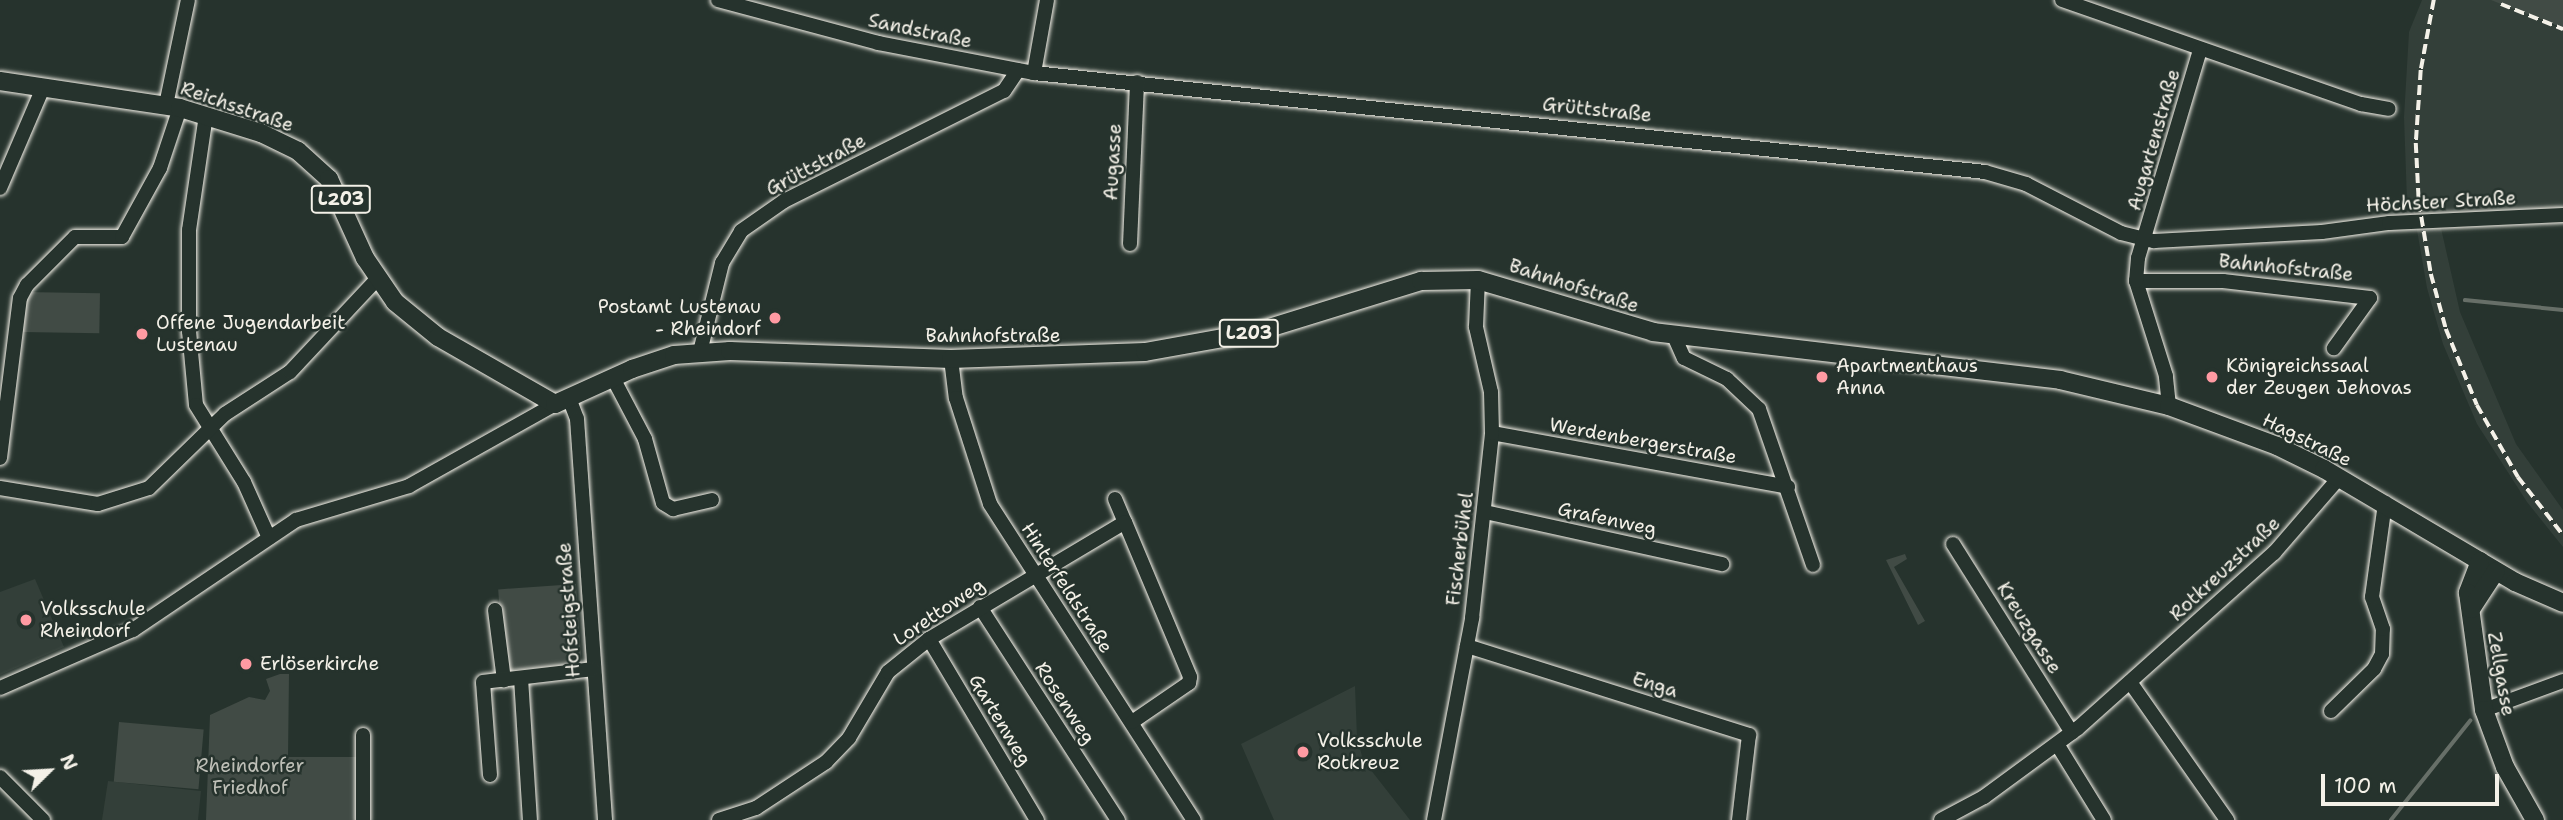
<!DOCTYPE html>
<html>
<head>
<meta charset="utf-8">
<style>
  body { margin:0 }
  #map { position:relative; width:2563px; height:820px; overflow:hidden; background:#26332d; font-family:"Shantell Sans",sans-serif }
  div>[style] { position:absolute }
  .built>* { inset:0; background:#333f39 }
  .green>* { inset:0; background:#414b45; transform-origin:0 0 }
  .stream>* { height:3.5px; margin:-1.75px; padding:0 1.75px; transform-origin:1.75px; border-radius:1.75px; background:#676f68 }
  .roads { filter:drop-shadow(0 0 2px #f4f1e8) drop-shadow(0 0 2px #f4f1e8) }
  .minor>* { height:14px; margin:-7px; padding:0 7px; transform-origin:7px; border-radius:7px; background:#26332d }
  .major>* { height:18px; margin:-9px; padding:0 9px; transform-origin:9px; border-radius:9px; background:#26332d }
  .rail>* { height:3.5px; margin-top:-1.75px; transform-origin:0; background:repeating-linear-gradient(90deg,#f4f1e8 0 10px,transparent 0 15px) }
  .dots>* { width:19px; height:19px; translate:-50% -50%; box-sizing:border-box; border:4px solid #26332d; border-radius:50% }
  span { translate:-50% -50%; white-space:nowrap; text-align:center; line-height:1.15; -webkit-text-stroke:5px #26332d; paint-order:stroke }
  .shield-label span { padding:2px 5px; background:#26332d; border:2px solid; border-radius:5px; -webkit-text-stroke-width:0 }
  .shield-label { font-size:18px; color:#f4f1e8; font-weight:700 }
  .street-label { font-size:19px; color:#f4f1e8 }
  .poi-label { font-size:19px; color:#f4f1e8 }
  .right { translate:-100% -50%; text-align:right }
  .left { translate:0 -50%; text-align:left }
  .park-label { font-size:19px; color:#bebfb7 }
  .north { position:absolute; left:14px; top:736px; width:70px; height:70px; -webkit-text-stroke:5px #26332d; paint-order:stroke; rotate:66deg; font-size:19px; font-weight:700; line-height:28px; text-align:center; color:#f4f1e8 }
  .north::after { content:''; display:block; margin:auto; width:24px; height:32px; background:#f4f1e8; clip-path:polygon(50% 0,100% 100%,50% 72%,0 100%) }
  .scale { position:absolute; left:2321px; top:774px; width:178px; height:32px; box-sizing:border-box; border:4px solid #f4f1e8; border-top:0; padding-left:9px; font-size:21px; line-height:24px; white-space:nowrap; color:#f4f1e8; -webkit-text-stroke:5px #26332d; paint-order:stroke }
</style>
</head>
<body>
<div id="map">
  <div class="built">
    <i style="clip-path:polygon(2422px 0,2494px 0,2563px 29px,2563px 215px,2438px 215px,2460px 312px,2516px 444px,2563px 510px,2563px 547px,2527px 502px,2477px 424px,2443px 344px,2427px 288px,2412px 201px,2407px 201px,2404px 117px,2409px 32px)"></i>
    <i style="clip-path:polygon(35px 579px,64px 647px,0 675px,0 592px)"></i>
    <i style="clip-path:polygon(1355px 686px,1357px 737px,1363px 760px,1410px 820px,1274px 820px,1241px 744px)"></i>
    <i style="clip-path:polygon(108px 781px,201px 791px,198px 820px,102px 820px)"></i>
  </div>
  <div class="green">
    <i style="clip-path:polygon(2491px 0,2563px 0,2563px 28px,2501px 4px)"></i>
    <i style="left:23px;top:292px;width:77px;height:40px;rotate:1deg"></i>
    <i style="clip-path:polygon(1905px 554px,1907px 559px,1894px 567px,1925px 621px,1918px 625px,1886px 560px)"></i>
    <i style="left:576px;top:584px;width:81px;height:78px;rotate:86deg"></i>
    <i style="clip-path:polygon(280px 674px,289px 674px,288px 757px,360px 757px,361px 820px,206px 820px,210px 715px,249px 697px,265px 700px,270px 691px,266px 679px)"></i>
    <i style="left:119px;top:722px;width:85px;height:60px;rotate:5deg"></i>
  </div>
  <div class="stream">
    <i style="left:2465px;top:300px;width:99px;rotate:5.8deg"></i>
    <i style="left:2391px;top:820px;width:127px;rotate:-51.4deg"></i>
  </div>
  <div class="roads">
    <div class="minor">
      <i style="left:718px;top:0;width:166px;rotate:15deg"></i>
      <i style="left:878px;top:43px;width:159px;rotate:10.9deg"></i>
      <i style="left:1034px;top:73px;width:956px;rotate:5.94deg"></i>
      <i style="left:1985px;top:172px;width:43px;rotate:16.3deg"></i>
      <i style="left:2026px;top:184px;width:107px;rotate:27.3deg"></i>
      <i style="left:2121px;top:233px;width:34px;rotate:14deg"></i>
      <i style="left:2154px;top:241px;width:168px;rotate:-3.1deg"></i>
      <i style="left:2322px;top:232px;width:68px;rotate:-7.7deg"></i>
      <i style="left:2389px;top:223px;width:174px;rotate:-2.6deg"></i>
      <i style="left:2062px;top:0;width:317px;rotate:19.2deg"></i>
      <i style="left:2361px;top:104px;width:28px;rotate:10deg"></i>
      <i style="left:1034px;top:73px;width:74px;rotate:-79.9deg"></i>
      <i style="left:166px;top:105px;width:107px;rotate:-78.2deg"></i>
      <i style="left:206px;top:115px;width:116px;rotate:98.4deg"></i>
      <i style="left:189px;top:230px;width:101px;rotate:90deg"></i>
      <i style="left:189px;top:331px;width:74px;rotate:84.6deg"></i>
      <i style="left:196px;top:405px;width:91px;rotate:58.1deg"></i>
      <i style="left:244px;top:482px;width:61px;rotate:65.9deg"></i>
      <i style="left:0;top:188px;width:107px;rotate:-66.8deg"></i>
      <i style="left:1130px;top:244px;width:162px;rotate:-87.5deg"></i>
      <i style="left:2136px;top:281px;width:87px"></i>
      <i style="left:2223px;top:281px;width:148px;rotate:6.6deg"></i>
      <i style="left:2370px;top:298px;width:62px;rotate:125.8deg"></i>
      <i style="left:1674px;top:336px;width:24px;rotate:66deg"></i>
      <i style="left:1684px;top:358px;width:48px;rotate:26deg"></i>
      <i style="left:1727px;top:379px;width:44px;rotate:43.2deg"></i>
      <i style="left:1759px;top:409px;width:165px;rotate:70.9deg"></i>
      <i style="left:700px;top:352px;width:92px;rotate:-76.1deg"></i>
      <i style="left:722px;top:263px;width:37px;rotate:-59deg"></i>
      <i style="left:741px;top:231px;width:52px;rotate:-34.9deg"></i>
      <i style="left:784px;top:201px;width:246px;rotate:-26.6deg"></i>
      <i style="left:1004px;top:91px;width:25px;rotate:-56deg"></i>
      <i style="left:951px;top:359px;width:39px;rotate:83deg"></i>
      <i style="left:956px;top:398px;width:111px;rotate:72.2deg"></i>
      <i style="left:990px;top:504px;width:376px;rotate:57.2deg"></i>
      <i style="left:613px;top:378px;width:69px;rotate:62.3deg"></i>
      <i style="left:645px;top:439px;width:66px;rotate:74.3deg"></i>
      <i style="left:663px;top:503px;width:12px;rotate:31deg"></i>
      <i style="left:673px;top:509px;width:40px;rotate:-13deg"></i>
      <i style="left:569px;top:398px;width:22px;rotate:69deg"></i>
      <i style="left:577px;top:419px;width:402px;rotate:86deg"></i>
      <i style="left:2169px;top:406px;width:30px;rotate:-96deg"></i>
      <i style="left:2166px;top:376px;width:100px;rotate:-107.5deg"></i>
      <i style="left:2136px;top:281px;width:23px;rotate:-85deg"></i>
      <i style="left:2138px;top:258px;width:217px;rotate:-73.4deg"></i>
      <i style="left:1492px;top:433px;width:301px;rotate:10.3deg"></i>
      <i style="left:0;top:458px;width:161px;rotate:-82.9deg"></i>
      <i style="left:20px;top:298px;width:15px;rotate:-62deg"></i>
      <i style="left:27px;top:285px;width:68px;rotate:-45deg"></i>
      <i style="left:75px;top:237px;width:47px"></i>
      <i style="left:122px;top:237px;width:79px;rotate:-61.2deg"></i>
      <i style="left:160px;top:168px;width:63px;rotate:-71.6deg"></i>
      <i style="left:0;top:488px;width:99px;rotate:9.3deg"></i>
      <i style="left:98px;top:504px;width:53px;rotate:-17.4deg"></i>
      <i style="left:149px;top:488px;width:106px;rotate:-44.2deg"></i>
      <i style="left:225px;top:414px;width:77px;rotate:-32.9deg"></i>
      <i style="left:290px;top:372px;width:129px;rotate:-46.9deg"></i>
      <i style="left:1115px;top:499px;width:25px;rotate:67deg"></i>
      <i style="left:1485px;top:512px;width:243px;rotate:12.4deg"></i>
      <i style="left:1953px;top:544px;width:223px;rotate:57.8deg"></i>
      <i style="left:980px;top:607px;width:254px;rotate:57.1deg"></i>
      <i style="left:495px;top:610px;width:71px;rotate:82.7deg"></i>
      <i style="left:929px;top:639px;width:211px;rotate:59.2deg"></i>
      <i style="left:1467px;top:646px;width:296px;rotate:17.5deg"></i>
      <i style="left:1749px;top:735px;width:86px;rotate:96.7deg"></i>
      <i style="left:521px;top:678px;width:142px;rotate:86.4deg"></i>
      <i style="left:2130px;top:682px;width:169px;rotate:54.9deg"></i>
      <i style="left:0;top:688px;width:145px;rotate:-23.6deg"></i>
      <i style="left:133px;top:630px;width:197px;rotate:-34deg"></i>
      <i style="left:296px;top:520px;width:118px;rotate:-16.7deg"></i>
      <i style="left:409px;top:486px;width:167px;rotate:-29.3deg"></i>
      <i style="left:2484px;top:710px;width:84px;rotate:-20.2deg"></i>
      <i style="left:2331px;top:711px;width:60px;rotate:-44.3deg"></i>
      <i style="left:2374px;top:669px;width:17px;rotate:-62deg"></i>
      <i style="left:2382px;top:654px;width:25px;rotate:-88deg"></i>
      <i style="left:2383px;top:629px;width:34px;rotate:-109deg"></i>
      <i style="left:2372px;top:597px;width:95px;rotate:-82.1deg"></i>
      <i style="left:2057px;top:744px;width:89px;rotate:58.3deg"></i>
      <i style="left:490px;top:775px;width:93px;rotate:-94.3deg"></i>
      <i style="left:483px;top:682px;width:111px;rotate:-6.7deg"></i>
      <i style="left:0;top:777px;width:61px;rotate:45deg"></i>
      <i style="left:363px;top:820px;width:85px;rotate:-90deg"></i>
      <i style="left:719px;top:820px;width:39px;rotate:-18deg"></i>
      <i style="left:756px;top:808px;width:84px;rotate:-33.3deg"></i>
      <i style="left:826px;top:762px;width:33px;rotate:-46deg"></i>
      <i style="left:849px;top:738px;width:77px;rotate:-59.4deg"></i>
      <i style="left:888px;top:672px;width:53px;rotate:-38.8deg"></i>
      <i style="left:929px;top:639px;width:228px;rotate:-30.8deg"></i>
      <i style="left:1125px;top:522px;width:168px;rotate:67.2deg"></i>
      <i style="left:1190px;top:677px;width:6px;rotate:99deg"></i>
      <i style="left:1189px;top:683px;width:69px;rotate:145.6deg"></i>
      <i style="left:1434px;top:820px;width:206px;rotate:-79.3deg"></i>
      <i style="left:1472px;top:618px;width:186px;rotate:-83.8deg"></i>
      <i style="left:1492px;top:433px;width:41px;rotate:-91.4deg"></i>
      <i style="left:1491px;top:392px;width:67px;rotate:-103deg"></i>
      <i style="left:1476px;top:327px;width:47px;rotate:-87.6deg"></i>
      <i style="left:1941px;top:820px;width:49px;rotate:-28.1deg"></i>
      <i style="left:1984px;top:797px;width:117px;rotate:-36.3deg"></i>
      <i style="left:2078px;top:728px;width:263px;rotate:-41.8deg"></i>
      <i style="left:2274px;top:553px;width:99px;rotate:-49.1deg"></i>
    </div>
    <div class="major">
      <i style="left:0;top:81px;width:182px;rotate:8.5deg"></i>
      <i style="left:180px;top:108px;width:85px;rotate:17.2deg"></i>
      <i style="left:261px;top:133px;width:41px;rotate:25.9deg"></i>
      <i style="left:298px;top:151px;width:42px;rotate:42.1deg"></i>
      <i style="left:329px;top:179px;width:87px;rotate:65.5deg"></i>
      <i style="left:365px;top:258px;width:53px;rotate:55.7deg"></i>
      <i style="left:395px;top:302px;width:55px;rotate:39.1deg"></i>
      <i style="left:438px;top:337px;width:135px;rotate:29.8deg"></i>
      <i style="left:555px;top:404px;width:85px;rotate:-24.4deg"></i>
      <i style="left:632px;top:369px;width:44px;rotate:-18.4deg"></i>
      <i style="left:674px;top:355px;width:56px;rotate:-4.1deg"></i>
      <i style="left:730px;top:351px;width:221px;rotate:2.1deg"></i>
      <i style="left:951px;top:359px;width:194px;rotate:-2.1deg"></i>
      <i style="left:1145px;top:352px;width:113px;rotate:-10.2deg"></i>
      <i style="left:1256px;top:332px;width:173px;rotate:-17.2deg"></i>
      <i style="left:1421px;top:281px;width:57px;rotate:-1deg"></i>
      <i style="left:1478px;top:280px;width:183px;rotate:16.5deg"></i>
      <i style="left:1653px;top:332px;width:410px;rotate:6.7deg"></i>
      <i style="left:2060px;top:380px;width:112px;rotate:13.4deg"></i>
      <i style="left:2169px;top:406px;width:115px;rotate:20.3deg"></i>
      <i style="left:2277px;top:446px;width:52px;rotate:26.1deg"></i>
      <i style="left:2324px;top:469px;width:222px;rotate:30.6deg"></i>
      <i style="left:2515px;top:582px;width:52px;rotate:23.6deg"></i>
      <i style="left:2480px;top:561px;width:34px;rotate:111deg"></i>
      <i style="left:2468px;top:593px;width:118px;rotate:82.2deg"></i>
      <i style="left:2484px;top:710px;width:61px;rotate:69.8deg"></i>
      <i style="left:2505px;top:767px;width:61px;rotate:60.5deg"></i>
      <i style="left:2471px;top:609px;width:45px;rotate:-56.7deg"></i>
    </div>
  </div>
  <div class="rail">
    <i style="left:2434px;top:0;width:71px;rotate:100.5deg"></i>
    <i style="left:2421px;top:70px;width:73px;rotate:93.9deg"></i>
    <i style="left:2416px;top:143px;width:59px;rotate:87.1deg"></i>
    <i style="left:2419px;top:202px;width:73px;rotate:80.5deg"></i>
    <i style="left:2431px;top:274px;width:57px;rotate:74.7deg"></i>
    <i style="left:2446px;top:329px;width:82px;rotate:67.8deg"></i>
    <i style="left:2477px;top:405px;width:83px;rotate:60.3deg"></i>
    <i style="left:2518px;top:477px;width:73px;rotate:52.2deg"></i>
    <i style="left:2501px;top:4px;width:67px;rotate:22deg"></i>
  </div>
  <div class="dots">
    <i style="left:775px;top:318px;background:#ff9aa2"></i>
    <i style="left:142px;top:334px;background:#ff9aa2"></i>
    <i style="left:1822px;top:377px;background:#ff9aa2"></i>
    <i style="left:2212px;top:377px;background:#ff9aa2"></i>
    <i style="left:26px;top:620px;background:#ff9aa2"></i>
    <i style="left:246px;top:664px;background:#ff9aa2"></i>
    <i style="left:1303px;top:752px;background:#ff9aa2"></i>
  </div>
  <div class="shield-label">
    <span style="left:341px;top:199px">L203</span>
    <span style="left:1249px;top:333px">L203</span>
  </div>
  <div class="street-label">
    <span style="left:920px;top:31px;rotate:12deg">Sandstraße</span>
    <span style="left:237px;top:107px;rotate:19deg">Reichsstraße</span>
    <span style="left:1597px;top:110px;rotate:6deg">Grüttstraße</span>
    <span style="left:2154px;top:140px;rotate:-74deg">Augartenstraße</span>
    <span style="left:1113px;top:162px;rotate:-87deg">Augasse</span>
    <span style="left:816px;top:165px;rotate:-28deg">Grüttstraße</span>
    <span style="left:2441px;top:202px;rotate:-3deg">Höchster Straße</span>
    <span style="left:2286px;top:268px;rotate:6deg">Bahnhofstraße</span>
    <span style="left:1574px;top:286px;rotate:18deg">Bahnhofstraße</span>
    <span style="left:993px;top:336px">Bahnhofstraße</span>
    <span style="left:2307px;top:440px;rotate:26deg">Hagstraße</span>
    <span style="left:1643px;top:441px;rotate:10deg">Werdenbergerstraße</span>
    <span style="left:1607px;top:519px;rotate:12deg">Grafenweg</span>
    <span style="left:1460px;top:549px;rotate:-83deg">Fischerbühel</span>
    <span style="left:2225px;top:569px;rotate:-43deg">Rotkreuzstraße</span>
    <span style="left:1067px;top:588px;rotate:57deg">Hinterfeldstraße</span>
    <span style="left:569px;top:610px;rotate:-94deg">Hofsteigstraße</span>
    <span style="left:939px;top:612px;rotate:-34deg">Lorettoweg</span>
    <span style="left:2029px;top:628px;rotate:58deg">Kreuzgasse</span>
    <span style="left:2501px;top:674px;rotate:80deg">Zellgasse</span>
    <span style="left:1655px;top:685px;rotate:17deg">Enga</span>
    <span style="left:1065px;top:703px;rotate:57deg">Rosenweg</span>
    <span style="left:1000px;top:720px;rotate:59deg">Gartenweg</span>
  </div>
  <div class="poi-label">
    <span class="right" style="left:761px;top:318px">Postamt Lustenau<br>- Rheindorf</span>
    <span class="left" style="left:156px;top:334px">Offene Jugendarbeit<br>Lustenau</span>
    <span class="left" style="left:1836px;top:377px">Apartmenthaus<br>Anna</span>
    <span class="left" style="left:2226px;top:377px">Königreichssaal<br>der Zeugen Jehovas</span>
    <span class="left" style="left:40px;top:620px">Volksschule<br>Rheindorf</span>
    <span class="left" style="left:260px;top:664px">Erlöserkirche</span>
    <span class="left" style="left:1317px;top:752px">Volksschule<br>Rotkreuz</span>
  </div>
  <div class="park-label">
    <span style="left:250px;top:777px">Rheindorfer<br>Friedhof</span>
  </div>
  <div class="north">N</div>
  <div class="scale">100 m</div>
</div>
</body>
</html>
